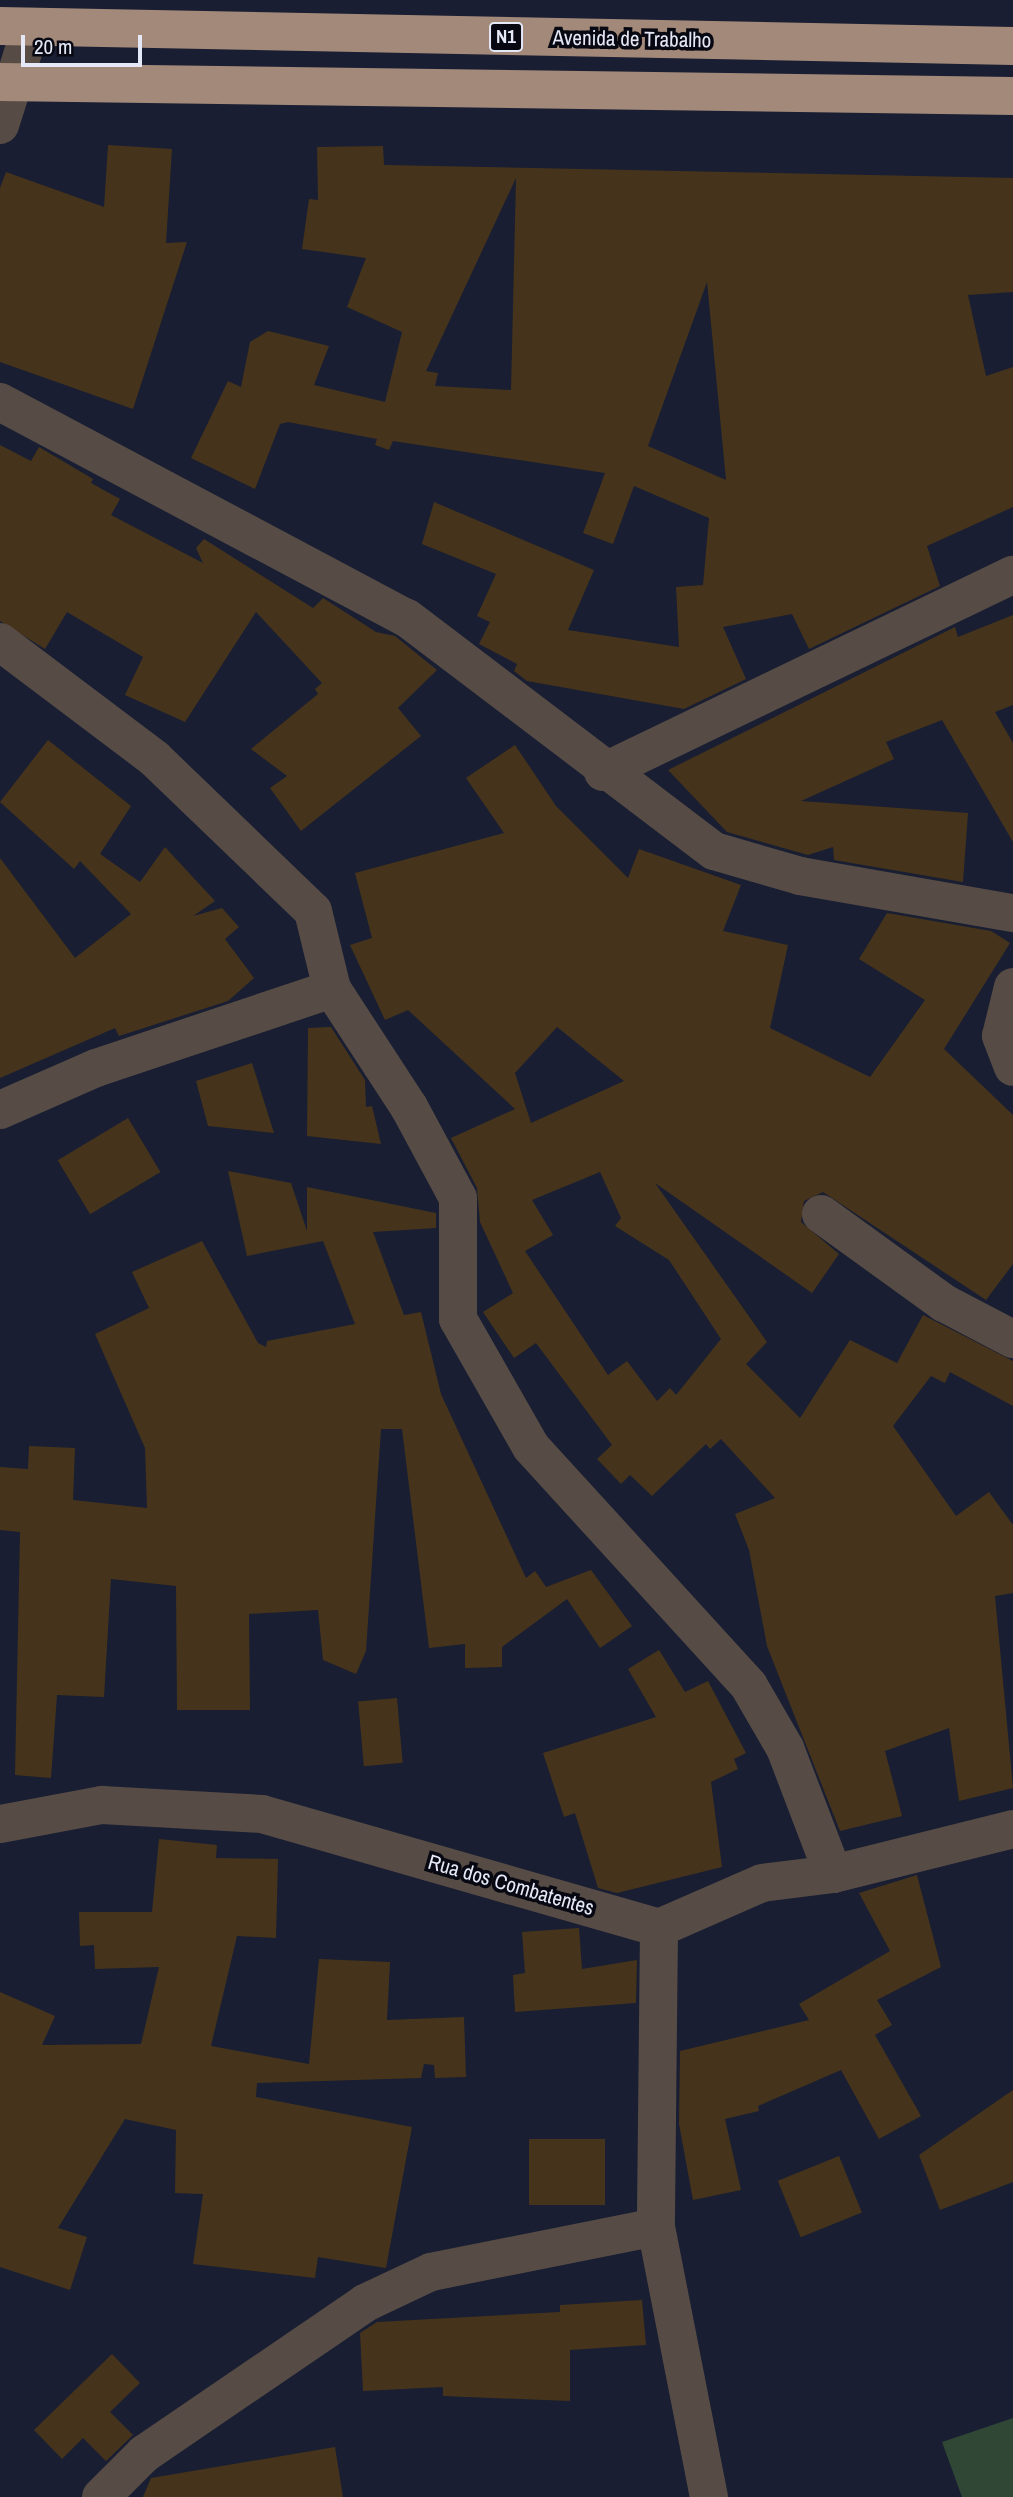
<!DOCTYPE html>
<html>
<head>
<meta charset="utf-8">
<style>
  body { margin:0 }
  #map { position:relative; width:1013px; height:2497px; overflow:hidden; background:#191e32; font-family:"Archivo Narrow",sans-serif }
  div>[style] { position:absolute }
  .green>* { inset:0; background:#304736 }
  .building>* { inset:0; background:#45341b; transform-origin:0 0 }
  .street>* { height:38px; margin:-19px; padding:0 19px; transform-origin:19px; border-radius:19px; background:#564c45 }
  .highway>* { height:38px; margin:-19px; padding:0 19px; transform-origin:19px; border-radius:19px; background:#a38979 }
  span { translate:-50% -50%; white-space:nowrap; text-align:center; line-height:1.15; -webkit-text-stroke:7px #070811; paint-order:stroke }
  .shield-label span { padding:2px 5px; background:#070811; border:2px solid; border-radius:5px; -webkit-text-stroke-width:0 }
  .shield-label { font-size:19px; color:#e4e8f7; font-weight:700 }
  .street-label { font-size:21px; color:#e4e8f7 }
  .scale { position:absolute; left:21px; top:35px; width:121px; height:32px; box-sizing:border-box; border:4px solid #e4e8f7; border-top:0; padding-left:9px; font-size:21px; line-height:24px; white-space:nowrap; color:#e4e8f7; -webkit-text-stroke:5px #070811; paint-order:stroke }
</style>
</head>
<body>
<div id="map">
  <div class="green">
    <i style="clip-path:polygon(1013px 2418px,1013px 2497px,962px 2497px,942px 2442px)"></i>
  </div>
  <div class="building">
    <i style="clip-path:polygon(108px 145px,172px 149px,166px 243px,187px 242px,133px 409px,0 362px,0 188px,6px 172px,104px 207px)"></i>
    <i style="clip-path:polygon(evenodd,383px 146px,384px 165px,1013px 178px,1013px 292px,968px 295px,986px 376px,1013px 367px,1013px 507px,927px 546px,940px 586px,809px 649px,792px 614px,723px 627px,746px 679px,684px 709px,527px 681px,514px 671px,517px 664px,479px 644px,490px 622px,477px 616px,496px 574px,422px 544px,434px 502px,594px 570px,568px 630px,679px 647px,676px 587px,703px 585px,709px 518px,634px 486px,613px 544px,583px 533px,605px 473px,393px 441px,389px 450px,375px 445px,377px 439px,288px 422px,280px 424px,255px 489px,191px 458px,228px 381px,241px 387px,250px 342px,268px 331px,329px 346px,314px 385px,385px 402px,402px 332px,347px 307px,366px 258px,302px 249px,309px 199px,318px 200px,317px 147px,383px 146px,516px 178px,511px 390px,435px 386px,438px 373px,426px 371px,516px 178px,383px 146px,707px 282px,726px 480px,648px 446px,707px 282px)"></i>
    <i style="clip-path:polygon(0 445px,31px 461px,39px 447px,93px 479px,91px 483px,120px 499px,111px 515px,203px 563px,196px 548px,204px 539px,313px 608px,323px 598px,376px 632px,395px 636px,437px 670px,398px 708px,421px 736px,301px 831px,270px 788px,287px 776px,251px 749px,318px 694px,315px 689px,322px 683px,256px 612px,185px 722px,125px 695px,143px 657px,67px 612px,45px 649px,0 621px)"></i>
    <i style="clip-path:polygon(1013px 615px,1013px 705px,995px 712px,1013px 743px,1013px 842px,942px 720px,886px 742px,894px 759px,801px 801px,968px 813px,963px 882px,834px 860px,833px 847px,808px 855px,727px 832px,668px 770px,955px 627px,958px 637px)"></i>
    <i style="clip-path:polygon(48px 740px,131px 806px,100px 854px,140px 882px,165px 847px,215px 901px,193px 916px,222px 908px,239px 927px,225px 939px,254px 978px,228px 1001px,119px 1036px,115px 1028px,0 1078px,0 858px,75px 958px,131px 914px,80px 861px,74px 869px,0 802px)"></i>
    <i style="clip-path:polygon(evenodd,515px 745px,556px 806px,628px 878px,639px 849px,741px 885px,723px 931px,788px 945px,770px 1028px,870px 1077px,925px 1000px,859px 959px,887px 913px,991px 931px,1010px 943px,944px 1049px,1013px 1115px,1013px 1264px,986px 1300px,823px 1192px,804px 1201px,801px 1222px,839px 1254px,812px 1293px,655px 1183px,767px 1342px,746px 1364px,800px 1418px,850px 1340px,897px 1363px,923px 1315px,1013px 1361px,1013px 1406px,950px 1372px,945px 1383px,931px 1376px,893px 1426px,956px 1516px,989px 1492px,1013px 1525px,1013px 1593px,995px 1596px,1013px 1788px,959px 1801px,949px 1728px,885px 1751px,902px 1816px,840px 1831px,767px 1646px,749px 1550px,735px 1514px,775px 1498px,721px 1439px,710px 1449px,706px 1444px,652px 1496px,630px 1475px,621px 1484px,597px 1459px,612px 1445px,536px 1343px,514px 1358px,483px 1312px,513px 1293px,480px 1222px,477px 1188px,451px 1138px,515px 1109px,408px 1010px,385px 1020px,350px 945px,372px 938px,355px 873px,504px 833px,466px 778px,515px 745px,557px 1027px,624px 1081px,531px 1123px,515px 1073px,557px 1027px,515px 745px,600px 1172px,621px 1218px,615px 1226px,669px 1260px,721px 1339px,676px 1395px,670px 1388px,657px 1401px,627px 1361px,608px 1375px,525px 1251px,553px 1235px,532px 1200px,600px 1172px)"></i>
    <i style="clip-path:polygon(331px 1027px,365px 1080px,366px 1107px,372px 1106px,381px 1144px,307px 1136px,308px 1028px)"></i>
    <i style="clip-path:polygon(252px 1063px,274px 1133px,208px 1126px,196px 1081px)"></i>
    <i style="left:128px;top:1118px;width:63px;height:82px;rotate:59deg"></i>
    <i style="clip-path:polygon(228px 1171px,291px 1183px,307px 1231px,307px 1187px,436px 1213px,436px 1228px,373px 1232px,404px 1315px,421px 1312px,441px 1394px,526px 1578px,535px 1571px,546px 1587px,591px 1570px,632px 1626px,600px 1648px,567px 1599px,502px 1647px,502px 1667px,465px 1668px,465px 1644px,429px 1648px,402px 1429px,381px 1429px,366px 1651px,356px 1674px,323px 1660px,318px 1610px,249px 1614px,250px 1710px,177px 1710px,176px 1586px,111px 1579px,104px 1697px,57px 1695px,51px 1778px,15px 1775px,20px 1532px,0 1530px,0 1467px,28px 1469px,29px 1446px,75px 1448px,73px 1500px,147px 1508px,145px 1448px,95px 1334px,149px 1308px,132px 1272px,202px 1241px,258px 1343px,266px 1347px,267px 1341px,355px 1324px,323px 1241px,247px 1256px)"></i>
    <i style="clip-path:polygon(659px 1650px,685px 1692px,708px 1681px,746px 1753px,734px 1759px,738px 1769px,711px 1782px,722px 1867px,617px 1893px,598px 1888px,575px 1813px,564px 1817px,543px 1753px,656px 1717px,628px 1669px)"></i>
    <i style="left:397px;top:1698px;width:65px;height:39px;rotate:85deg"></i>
    <i style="clip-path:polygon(159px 1839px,217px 1845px,216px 1858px,278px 1859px,276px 1938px,237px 1936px,211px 2046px,309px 2064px,319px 1959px,390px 1962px,387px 2020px,464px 2017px,466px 2077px,435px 2078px,434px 2065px,424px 2064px,421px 2078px,257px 2083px,256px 2097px,412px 2127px,386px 2268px,318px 2257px,315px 2278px,193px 2264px,203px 2194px,175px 2193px,176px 2130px,125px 2119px,58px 2228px,87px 2237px,70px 2290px,0 2267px,0 1992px,55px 2016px,42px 2045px,141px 2044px,159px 1967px,95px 1969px,94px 1945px,80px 1946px,79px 1912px,152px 1912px)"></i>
    <i style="clip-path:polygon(917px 1875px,941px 1967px,877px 2000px,892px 2025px,875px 2035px,921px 2116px,879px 2139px,841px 2070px,758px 2106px,759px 2111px,725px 2119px,741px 2190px,693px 2200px,679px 2124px,680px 2051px,809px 2020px,799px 2004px,890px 1951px,859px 1893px)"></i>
    <i style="clip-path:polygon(579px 1928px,582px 1969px,637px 1960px,636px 2003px,515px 2012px,513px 1975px,525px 1973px,522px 1932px)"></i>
    <i style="clip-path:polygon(1013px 2090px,1013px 2182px,940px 2210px,919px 2155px)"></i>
    <i style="left:529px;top:2139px;width:76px;height:66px"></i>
    <i style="left:839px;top:2156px;width:61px;height:66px;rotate:68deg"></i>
    <i style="clip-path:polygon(642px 2300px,646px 2345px,570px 2350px,570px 2401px,443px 2396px,443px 2387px,363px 2391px,360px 2333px,377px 2322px,560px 2312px,560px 2305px)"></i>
    <i style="clip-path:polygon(112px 2354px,140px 2383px,110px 2412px,133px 2435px,106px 2461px,83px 2438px,62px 2459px,34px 2430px)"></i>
    <i style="clip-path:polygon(335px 2447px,343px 2497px,143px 2497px,151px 2478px)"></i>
  </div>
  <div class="street">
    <i style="left:0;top:125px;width:103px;rotate:-72.4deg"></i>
    <i style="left:0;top:402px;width:461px;rotate:28deg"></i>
    <i style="left:407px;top:618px;width:385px;rotate:37.2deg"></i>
    <i style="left:714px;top:851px;width:90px;rotate:16.2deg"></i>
    <i style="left:800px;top:876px;width:216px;rotate:9.9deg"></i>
    <i style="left:0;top:642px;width:194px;rotate:37deg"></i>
    <i style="left:155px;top:759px;width:219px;rotate:43.9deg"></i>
    <i style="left:313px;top:911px;width:80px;rotate:76.3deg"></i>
    <i style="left:332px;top:989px;width:141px;rotate:56.9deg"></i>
    <i style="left:409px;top:1107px;width:103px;rotate:61.7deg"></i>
    <i style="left:458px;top:1198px;width:121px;rotate:90deg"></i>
    <i style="left:458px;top:1319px;width:147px;rotate:60.3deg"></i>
    <i style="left:531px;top:1447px;width:323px;rotate:47.6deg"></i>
    <i style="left:749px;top:1686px;width:72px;rotate:59.9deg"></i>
    <i style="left:785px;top:1748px;width:135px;rotate:69.1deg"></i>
    <i style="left:603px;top:772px;width:455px;rotate:-25.7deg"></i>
    <i style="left:1013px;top:987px;width:50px;rotate:103.8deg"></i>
    <i style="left:1001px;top:1036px;width:33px;rotate:69deg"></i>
    <i style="left:0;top:1110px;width:105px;rotate:-23.6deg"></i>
    <i style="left:96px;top:1068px;width:249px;rotate:-18.5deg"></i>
    <i style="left:821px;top:1214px;width:152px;rotate:35.9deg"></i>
    <i style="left:944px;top:1303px;width:78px;rotate:27.6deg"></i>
    <i style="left:0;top:1824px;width:104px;rotate:-10.6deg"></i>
    <i style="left:102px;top:1805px;width:160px;rotate:3.2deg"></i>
    <i style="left:262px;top:1814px;width:413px;rotate:16deg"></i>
    <i style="left:659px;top:1928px;width:112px;rotate:-23.6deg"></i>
    <i style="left:762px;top:1883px;width:72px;rotate:-7.2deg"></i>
    <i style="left:833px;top:1874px;width:186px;rotate:-14deg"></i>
    <i style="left:659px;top:1928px;width:299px;rotate:90.6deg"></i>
    <i style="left:656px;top:2227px;width:275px;rotate:78.9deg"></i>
    <i style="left:101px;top:2497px;width:61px;rotate:-45deg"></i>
    <i style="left:144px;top:2454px;width:268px;rotate:-34.3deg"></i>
    <i style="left:365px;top:2303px;width:73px;rotate:-25.2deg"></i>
    <i style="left:431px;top:2272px;width:229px;rotate:-11.3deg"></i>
  </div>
  <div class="highway">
    <i style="left:0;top:26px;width:1013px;rotate:1.13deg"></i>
    <i style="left:0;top:82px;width:1013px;rotate:0.79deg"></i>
  </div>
  <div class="shield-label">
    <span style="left:506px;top:37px">N1</span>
  </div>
  <div class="street-label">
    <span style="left:632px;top:39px;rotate:1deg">Avenida de Trabalho</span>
    <span style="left:511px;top:1885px;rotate:16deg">Rua dos Combatentes</span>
  </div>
  <div class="scale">20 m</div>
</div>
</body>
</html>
